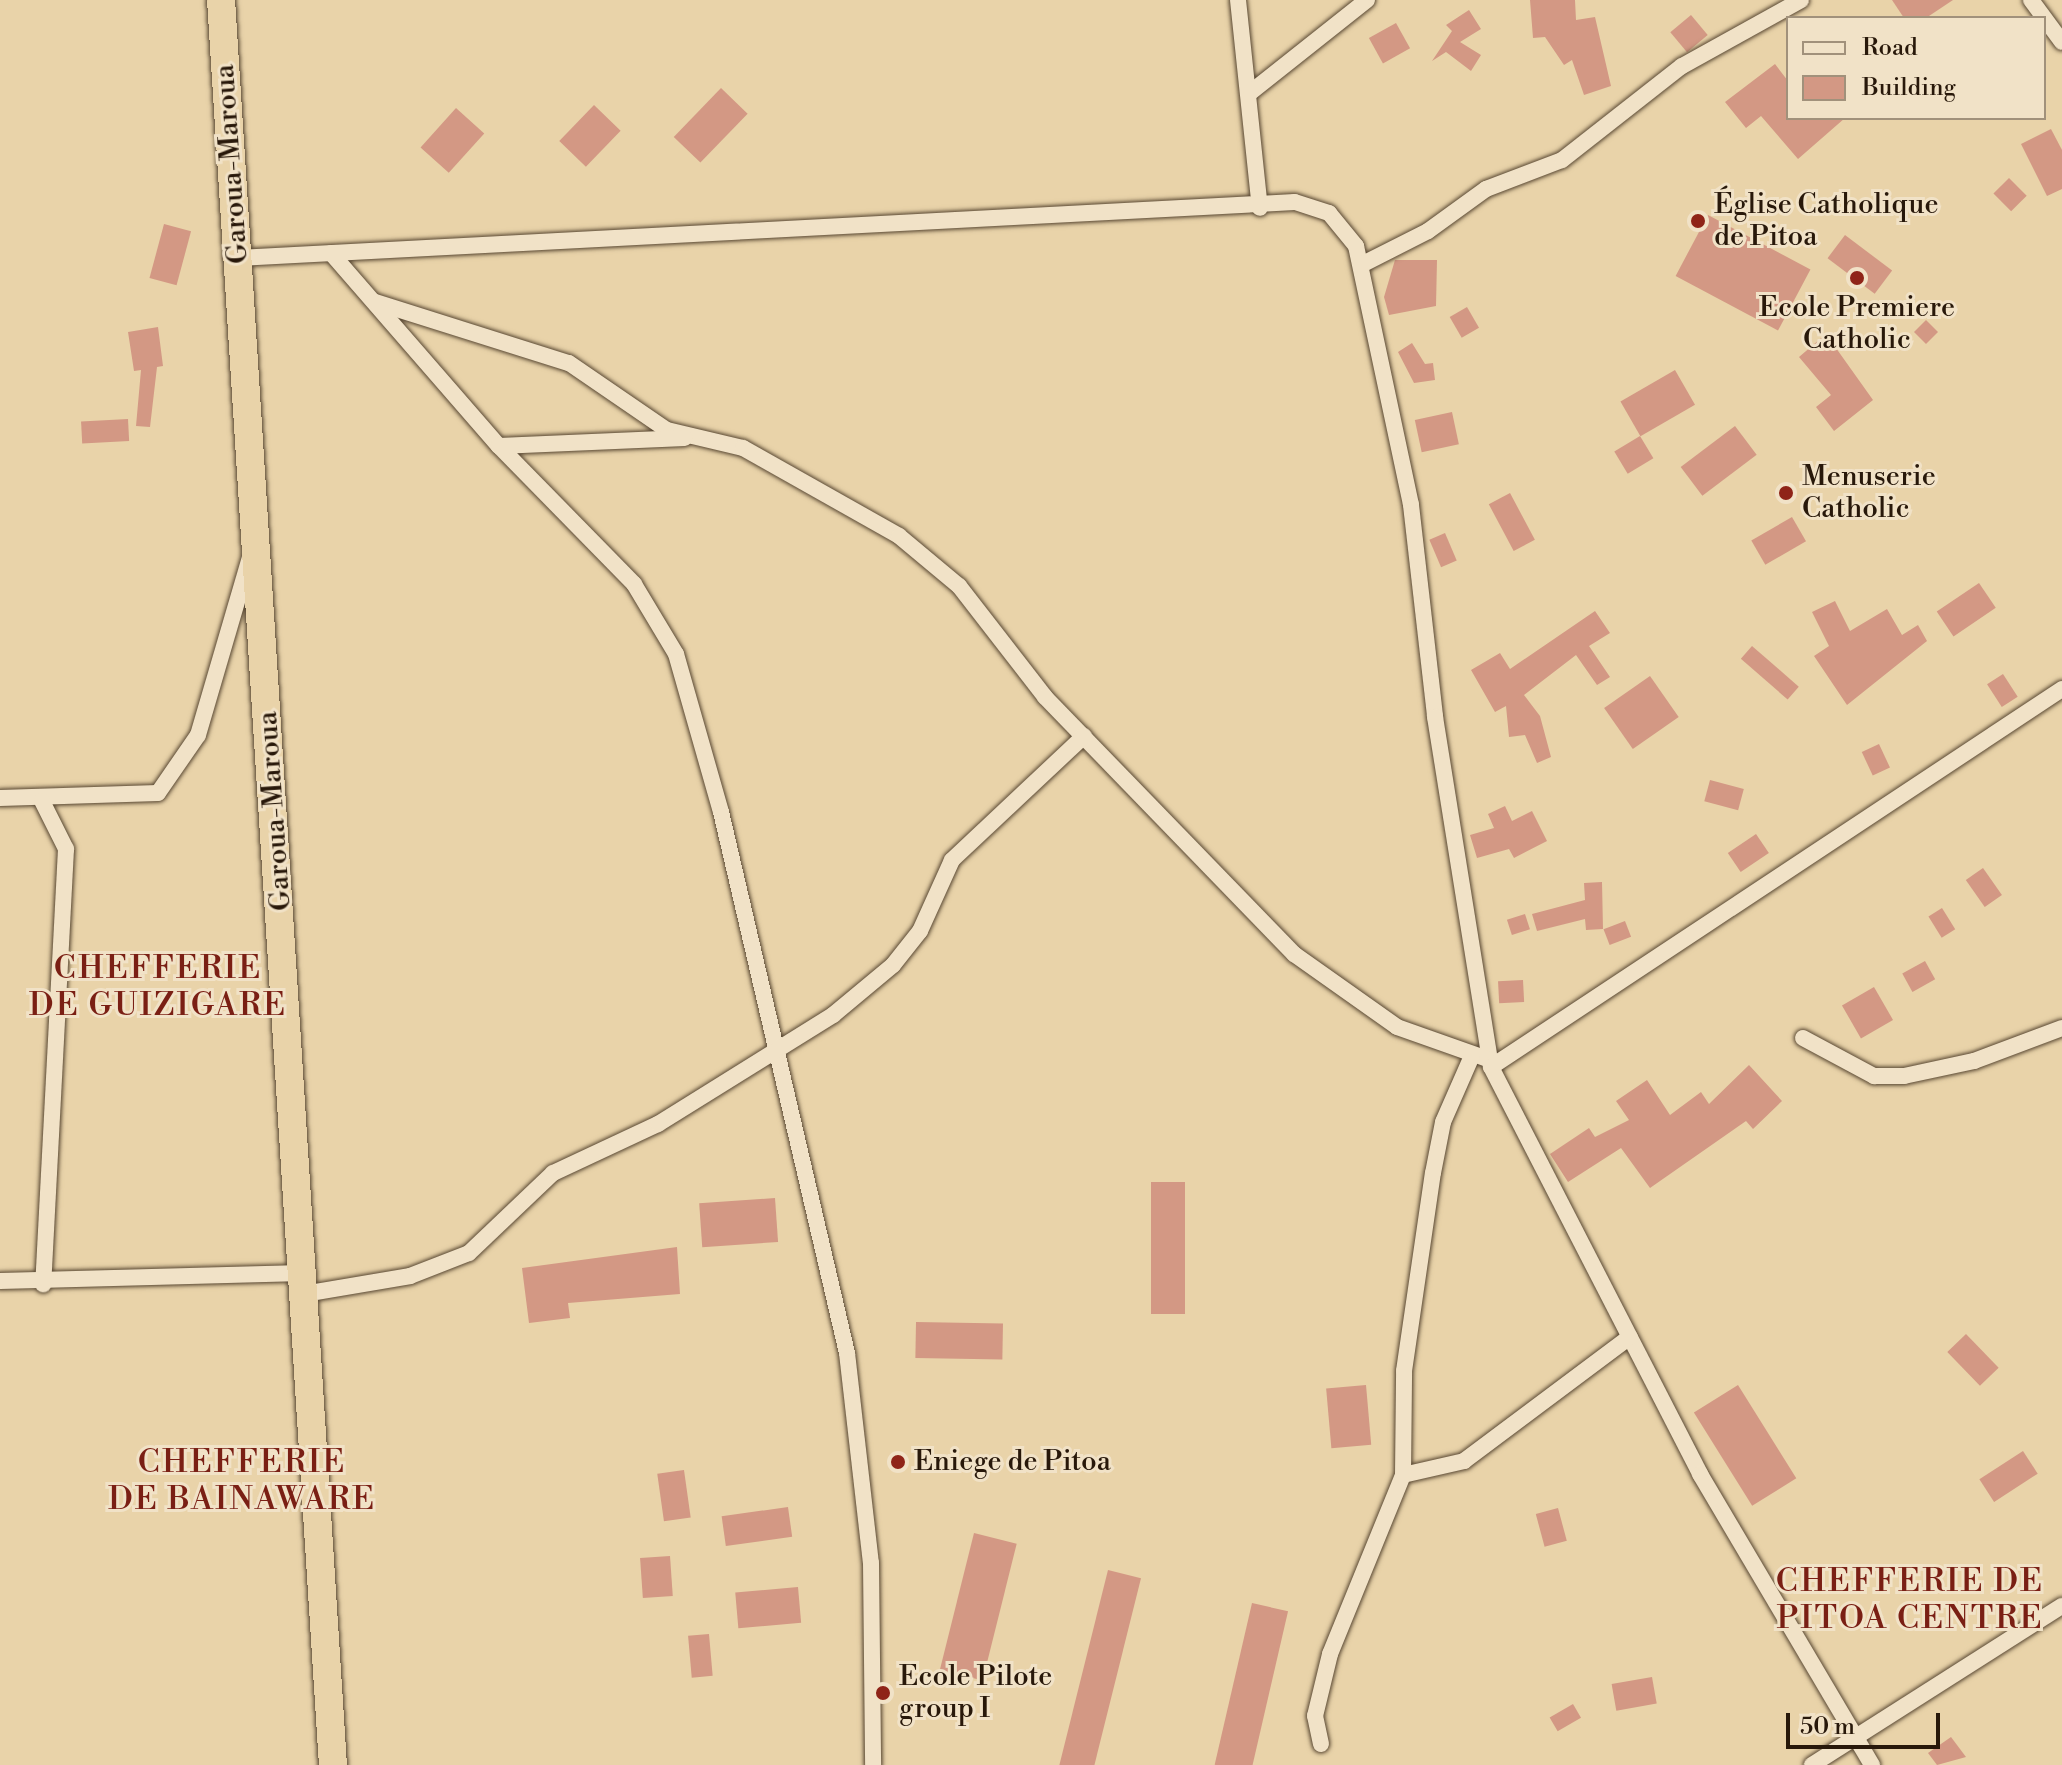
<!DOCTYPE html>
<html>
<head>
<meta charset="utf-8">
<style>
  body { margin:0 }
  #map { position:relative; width:2062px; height:1765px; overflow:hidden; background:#e9d3a9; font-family:"Libre Bodoni",serif }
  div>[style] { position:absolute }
  .building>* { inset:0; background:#d39884; transform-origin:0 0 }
  .roads { filter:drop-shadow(0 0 2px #584732) drop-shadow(0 0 2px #584732) }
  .minor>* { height:16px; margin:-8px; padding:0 8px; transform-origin:8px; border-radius:8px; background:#f1e2c7 }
  .trunk>* { height:28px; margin:-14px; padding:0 14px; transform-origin:14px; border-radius:14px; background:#e9d3a9 }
  .dots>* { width:22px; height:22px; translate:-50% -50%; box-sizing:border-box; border:4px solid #f1e2c7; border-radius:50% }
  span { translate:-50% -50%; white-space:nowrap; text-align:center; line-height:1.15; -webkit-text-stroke:6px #f1e2c7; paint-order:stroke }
  .street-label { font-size:28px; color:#28180a }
  .poi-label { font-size:28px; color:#28180a }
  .left { translate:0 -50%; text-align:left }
  .quarter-label { font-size:32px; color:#7a1f14; letter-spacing:2px }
  .legend { position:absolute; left:1786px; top:16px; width:260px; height:104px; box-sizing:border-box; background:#f1e2c7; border:2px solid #a1917b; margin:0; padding:10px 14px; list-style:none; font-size:24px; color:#28180a }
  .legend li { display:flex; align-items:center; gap:16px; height:40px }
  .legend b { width:40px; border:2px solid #a1917b }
  .scale { position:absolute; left:1786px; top:1713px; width:154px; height:36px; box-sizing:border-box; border:4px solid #28180a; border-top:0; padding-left:10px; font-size:24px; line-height:28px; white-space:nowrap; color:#28180a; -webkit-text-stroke:6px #f1e2c7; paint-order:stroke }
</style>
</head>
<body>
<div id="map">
  <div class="building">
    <i style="clip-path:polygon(1530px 0,1575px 0,1576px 20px,1595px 17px,1611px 86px,1584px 95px,1572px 60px,1564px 65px,1545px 37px,1533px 38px)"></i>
    <i style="clip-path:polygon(1892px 0,1953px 0,1926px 18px,1904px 18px)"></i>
    <i style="clip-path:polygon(1469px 10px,1481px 29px,1460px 42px,1481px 55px,1471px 71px,1446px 52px,1432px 61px,1452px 31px,1446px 25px)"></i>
    <i style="left:1691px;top:15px;width:26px;height:27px;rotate:50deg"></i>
    <i style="left:1396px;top:23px;width:29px;height:31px;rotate:61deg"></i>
    <i style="clip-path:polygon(1775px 64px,1788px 81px,1788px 118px,1845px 118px,1798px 159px,1761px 116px,1746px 128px,1725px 102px)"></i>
    <i style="left:721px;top:88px;width:37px;height:68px;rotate:44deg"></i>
    <i style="left:594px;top:105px;width:37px;height:50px;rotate:44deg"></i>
    <i style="left:456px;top:108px;width:38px;height:53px;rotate:42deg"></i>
    <i style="clip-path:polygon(2051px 129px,2062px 150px,2062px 189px,2047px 196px,2021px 144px)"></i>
    <i style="left:2009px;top:178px;width:25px;height:22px;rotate:45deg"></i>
    <i style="left:1708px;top:215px;width:116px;height:69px;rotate:28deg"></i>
    <i style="left:164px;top:224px;width:28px;height:56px;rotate:15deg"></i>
    <i style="left:1845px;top:235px;width:59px;height:29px;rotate:37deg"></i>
    <i style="clip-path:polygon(1395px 260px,1437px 260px,1436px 306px,1389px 315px,1384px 297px)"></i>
    <i style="left:1467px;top:307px;width:24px;height:20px;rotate:60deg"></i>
    <i style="left:1926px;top:320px;width:17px;height:17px;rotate:45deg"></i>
    <i style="clip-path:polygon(158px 327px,163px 366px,157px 367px,150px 427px,136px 426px,141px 370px,134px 371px,128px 332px)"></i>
    <i style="clip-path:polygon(1826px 334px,1873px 400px,1834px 431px,1816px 407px,1831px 395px,1799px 357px)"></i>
    <i style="clip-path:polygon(1412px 343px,1425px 364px,1433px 363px,1435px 380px,1414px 383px,1398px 352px)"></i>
    <i style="left:1675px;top:370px;width:40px;height:63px;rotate:60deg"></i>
    <i style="left:1452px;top:412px;width:33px;height:38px;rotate:78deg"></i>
    <i style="left:128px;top:419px;width:22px;height:47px;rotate:87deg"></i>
    <i style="left:1735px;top:426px;width:36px;height:68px;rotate:53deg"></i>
    <i style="left:1640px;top:436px;width:26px;height:30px;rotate:59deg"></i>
    <i style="left:1510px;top:493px;width:53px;height:24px;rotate:62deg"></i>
    <i style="left:1792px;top:517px;width:28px;height:47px;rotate:60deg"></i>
    <i style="left:1445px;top:533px;width:30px;height:17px;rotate:67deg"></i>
    <i style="left:1979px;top:583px;width:30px;height:51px;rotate:56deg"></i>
    <i style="clip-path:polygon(1835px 601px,1850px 631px,1887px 609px,1902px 635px,1918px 625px,1927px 641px,1847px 705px,1814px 656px,1829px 646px,1812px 612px)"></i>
    <i style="clip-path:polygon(1595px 611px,1610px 633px,1589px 646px,1610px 677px,1597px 685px,1576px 655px,1524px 695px,1540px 716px,1551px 757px,1537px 763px,1525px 735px,1509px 737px,1506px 706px,1495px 712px,1471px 670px,1500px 653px,1510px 669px)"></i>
    <i style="left:1752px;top:646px;width:62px;height:17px;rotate:41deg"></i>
    <i style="left:2003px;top:674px;width:27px;height:19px;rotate:57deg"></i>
    <i style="left:1650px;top:676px;width:50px;height:56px;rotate:55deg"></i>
    <i style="left:1879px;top:744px;width:26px;height:19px;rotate:65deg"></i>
    <i style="left:1710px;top:780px;width:35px;height:22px;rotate:15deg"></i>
    <i style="clip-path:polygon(1505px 806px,1512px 821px,1532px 811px,1547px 841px,1514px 858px,1509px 849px,1477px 858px,1470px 835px,1494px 828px,1488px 814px)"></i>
    <i style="left:1756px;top:834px;width:23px;height:34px;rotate:56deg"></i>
    <i style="left:1983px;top:868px;width:33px;height:21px;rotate:55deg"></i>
    <i style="clip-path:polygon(1602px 882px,1603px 929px,1586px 930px,1585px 919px,1537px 931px,1532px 914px,1585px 900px,1584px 883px)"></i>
    <i style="left:1942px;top:908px;width:25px;height:16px;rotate:58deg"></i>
    <i style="left:1525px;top:914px;width:16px;height:19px;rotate:72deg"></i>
    <i style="left:1625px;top:921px;width:17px;height:23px;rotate:69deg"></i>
    <i style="left:1925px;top:961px;width:21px;height:26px;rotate:61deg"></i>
    <i style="left:1523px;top:980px;width:22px;height:25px;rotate:87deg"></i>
    <i style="left:1874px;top:987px;width:38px;height:37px;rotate:60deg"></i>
    <i style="clip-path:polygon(1749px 1065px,1782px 1101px,1753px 1129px,1746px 1121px,1650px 1188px,1621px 1148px,1568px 1182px,1550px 1154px,1589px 1128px,1595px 1137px,1629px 1120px,1616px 1101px,1647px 1080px,1670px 1115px,1701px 1092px,1709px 1104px)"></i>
    <i style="left:1151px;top:1182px;width:34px;height:132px"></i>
    <i style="left:775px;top:1198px;width:44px;height:76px;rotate:86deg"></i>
    <i style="clip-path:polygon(677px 1247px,680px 1294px,568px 1303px,570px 1318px,529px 1323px,522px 1268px)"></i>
    <i style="left:916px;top:1322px;width:87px;height:36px;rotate:1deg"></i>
    <i style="left:1966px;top:1334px;width:47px;height:26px;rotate:46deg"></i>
    <i style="left:1366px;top:1385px;width:60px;height:40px;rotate:85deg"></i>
    <i style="left:1738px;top:1385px;width:110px;height:52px;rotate:58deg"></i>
    <i style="left:2023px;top:1451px;width:27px;height:52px;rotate:57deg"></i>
    <i style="left:684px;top:1470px;width:48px;height:27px;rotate:82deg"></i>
    <i style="left:788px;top:1507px;width:30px;height:67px;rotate:82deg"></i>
    <i style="left:1558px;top:1508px;width:34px;height:23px;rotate:75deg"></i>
    <i style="left:974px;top:1533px;width:44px;height:141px;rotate:14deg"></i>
    <i style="left:670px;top:1556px;width:40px;height:30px;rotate:86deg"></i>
    <i style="left:1108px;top:1570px;width:34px;height:201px;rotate:14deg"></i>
    <i style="left:798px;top:1587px;width:36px;height:63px;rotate:85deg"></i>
    <i style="left:1252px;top:1603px;width:37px;height:166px;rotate:13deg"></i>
    <i style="left:709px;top:1634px;width:42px;height:21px;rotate:85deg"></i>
    <i style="left:1652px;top:1677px;width:27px;height:41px;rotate:80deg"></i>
    <i style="left:1573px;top:1704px;width:16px;height:27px;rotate:60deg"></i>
    <i style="clip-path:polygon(1951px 1737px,1966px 1757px,1937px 1765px,1928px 1753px)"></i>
  </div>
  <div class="roads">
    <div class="minor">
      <i style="left:1238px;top:0;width:209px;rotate:84deg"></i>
      <i style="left:2031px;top:0;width:52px;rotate:53.6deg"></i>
      <i style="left:1251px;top:92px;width:148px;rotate:-38.4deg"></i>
      <i style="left:331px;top:253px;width:256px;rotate:49deg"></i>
      <i style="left:499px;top:446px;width:193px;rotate:45.6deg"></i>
      <i style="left:634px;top:584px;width:82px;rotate:59deg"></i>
      <i style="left:676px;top:654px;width:164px;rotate:74.1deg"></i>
      <i style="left:721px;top:812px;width:555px;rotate:76.89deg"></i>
      <i style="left:847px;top:1353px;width:211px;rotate:83.5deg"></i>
      <i style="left:871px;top:1563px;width:202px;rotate:89.4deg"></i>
      <i style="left:238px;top:258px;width:1058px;rotate:-3.03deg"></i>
      <i style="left:1295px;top:202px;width:36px;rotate:18deg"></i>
      <i style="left:1329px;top:213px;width:43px;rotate:50.7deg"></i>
      <i style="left:1356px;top:246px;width:265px;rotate:78deg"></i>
      <i style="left:1411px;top:505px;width:213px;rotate:83.5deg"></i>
      <i style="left:1435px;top:717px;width:354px;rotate:80.9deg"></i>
      <i style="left:1491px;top:1067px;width:458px;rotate:62.8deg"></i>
      <i style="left:1700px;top:1474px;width:338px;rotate:59.4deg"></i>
      <i style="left:1361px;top:265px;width:75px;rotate:-26.9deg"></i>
      <i style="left:1428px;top:231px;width:72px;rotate:-35.9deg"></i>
      <i style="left:1486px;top:189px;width:81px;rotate:-20.9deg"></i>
      <i style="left:1562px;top:160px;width:152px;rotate:-38.1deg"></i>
      <i style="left:1682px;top:66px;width:136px;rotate:-29deg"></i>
      <i style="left:375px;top:302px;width:203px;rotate:17.5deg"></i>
      <i style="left:569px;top:363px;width:119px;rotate:34.4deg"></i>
      <i style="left:667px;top:430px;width:78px;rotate:13.3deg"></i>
      <i style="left:743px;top:448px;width:179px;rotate:29.4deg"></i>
      <i style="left:899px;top:536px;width:78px;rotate:39.8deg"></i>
      <i style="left:959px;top:586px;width:140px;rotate:52.2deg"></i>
      <i style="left:1045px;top:697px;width:358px;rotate:45.9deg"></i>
      <i style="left:1294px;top:954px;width:126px;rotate:35.3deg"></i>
      <i style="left:1397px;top:1027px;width:99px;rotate:19.5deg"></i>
      <i style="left:499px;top:446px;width:186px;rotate:-2.5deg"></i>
      <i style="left:0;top:798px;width:158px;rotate:-1.8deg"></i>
      <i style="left:158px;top:793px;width:70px;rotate:-55.4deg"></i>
      <i style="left:198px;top:735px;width:189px;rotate:-73.7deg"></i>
      <i style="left:42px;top:801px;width:54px;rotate:63.4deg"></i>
      <i style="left:66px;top:849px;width:436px;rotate:93deg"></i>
      <i style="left:1803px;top:1038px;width:81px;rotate:28.2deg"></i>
      <i style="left:1874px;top:1076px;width:30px"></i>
      <i style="left:1904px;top:1076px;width:72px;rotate:-12.1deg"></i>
      <i style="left:1974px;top:1061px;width:94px;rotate:-20.6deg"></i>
      <i style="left:1491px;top:1067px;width:685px;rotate:-33.5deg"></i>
      <i style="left:0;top:1281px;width:303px;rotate:-1.5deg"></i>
      <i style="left:304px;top:1294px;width:108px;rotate:-9.6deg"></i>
      <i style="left:410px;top:1276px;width:63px;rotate:-21.3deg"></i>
      <i style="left:469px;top:1253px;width:116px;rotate:-43.6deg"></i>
      <i style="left:553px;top:1173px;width:116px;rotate:-25deg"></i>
      <i style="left:658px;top:1124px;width:206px;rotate:-31.9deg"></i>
      <i style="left:833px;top:1015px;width:78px;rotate:-39.8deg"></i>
      <i style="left:893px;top:965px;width:43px;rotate:-51.5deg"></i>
      <i style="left:920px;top:931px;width:78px;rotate:-65.7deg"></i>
      <i style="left:952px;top:860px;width:181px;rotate:-43.2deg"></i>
      <i style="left:1403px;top:1475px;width:63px;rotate:-12.9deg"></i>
      <i style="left:1464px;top:1461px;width:207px;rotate:-36.8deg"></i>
      <i style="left:1321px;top:1744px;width:29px;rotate:-102deg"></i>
      <i style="left:1315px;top:1716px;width:64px;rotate:-76.4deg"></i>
      <i style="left:1330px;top:1654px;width:193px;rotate:-67.8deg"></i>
      <i style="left:1403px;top:1475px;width:104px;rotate:-89.4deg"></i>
      <i style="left:1404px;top:1371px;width:200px;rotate:-81.7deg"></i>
      <i style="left:1433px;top:1173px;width:52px;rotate:-78.9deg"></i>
      <i style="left:1443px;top:1122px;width:72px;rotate:-66.3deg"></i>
      <i style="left:1812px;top:1765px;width:296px;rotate:-32.5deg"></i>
    </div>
    <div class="trunk">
      <i style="left:221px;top:0;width:1769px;rotate:86.37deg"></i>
    </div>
  </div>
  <div class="dots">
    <i style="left:1698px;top:221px;background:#8f2418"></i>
    <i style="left:1857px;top:278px;background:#8f2418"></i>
    <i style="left:1786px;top:493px;background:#8f2418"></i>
    <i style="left:898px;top:1462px;background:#8f2418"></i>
    <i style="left:883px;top:1693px;background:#8f2418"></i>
  </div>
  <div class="street-label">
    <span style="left:232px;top:164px;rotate:-94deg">Garoua-Maroua</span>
    <span style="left:275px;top:811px;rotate:-94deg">Garoua-Maroua</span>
  </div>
  <div class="poi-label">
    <span class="left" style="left:1714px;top:221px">Église Catholique<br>de Pitoa</span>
    <span style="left:1857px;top:324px">Ecole Premiere<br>Catholic</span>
    <span class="left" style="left:1802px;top:493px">Menuserie<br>Catholic</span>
    <span class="left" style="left:914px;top:1462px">Eniege de Pitoa</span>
    <span class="left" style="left:899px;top:1693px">Ecole Pilote<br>group I</span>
  </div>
  <div class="quarter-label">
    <span style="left:158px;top:987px">CHEFFERIE<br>DE GUIZIGARE</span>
    <span style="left:242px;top:1481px">CHEFFERIE<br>DE BAINAWARE</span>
    <span style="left:1910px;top:1600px">CHEFFERIE DE<br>PITOA CENTRE</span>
  </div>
  <ul class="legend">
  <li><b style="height:10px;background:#f1e2c7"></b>Road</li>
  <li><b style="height:22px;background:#d39884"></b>Building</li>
  </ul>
  <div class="scale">50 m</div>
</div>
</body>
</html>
